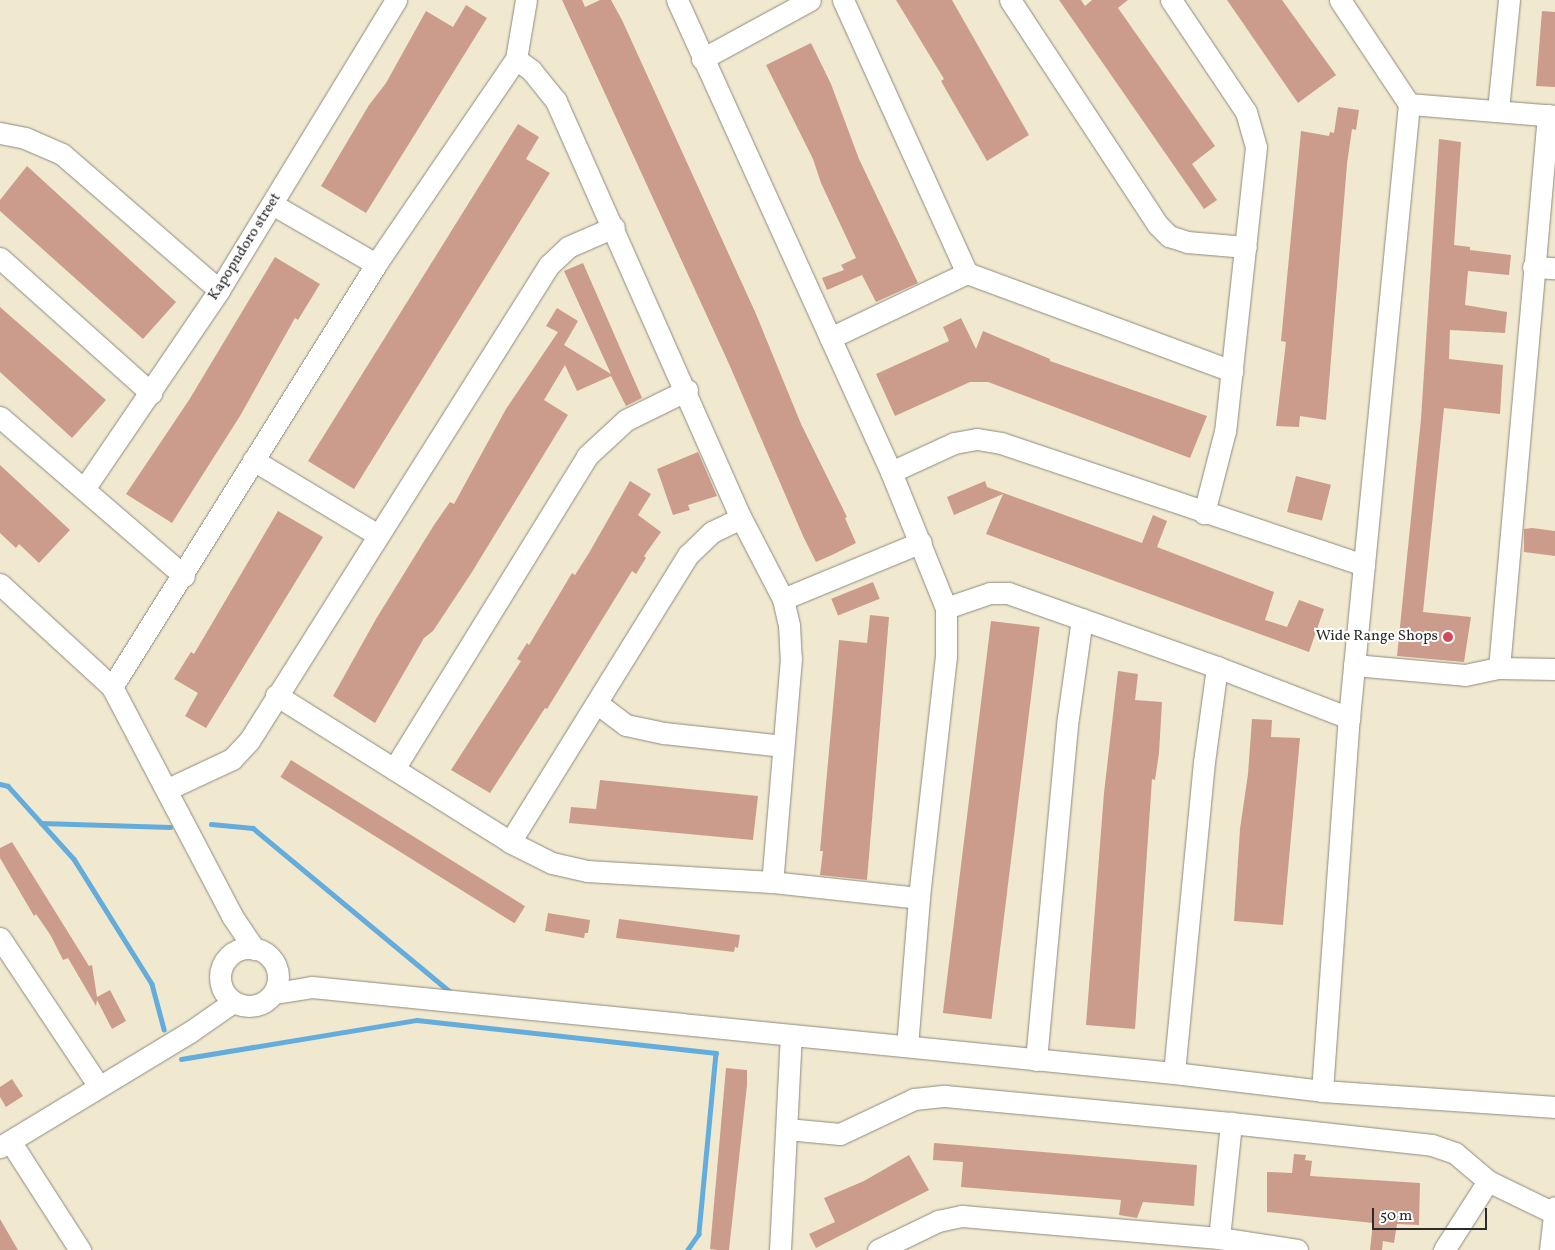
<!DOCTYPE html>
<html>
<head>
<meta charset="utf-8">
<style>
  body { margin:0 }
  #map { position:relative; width:1555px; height:1250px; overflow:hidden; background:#f0e9d0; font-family:Vollkorn,serif }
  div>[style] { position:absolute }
  .stream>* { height:4.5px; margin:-2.25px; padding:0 2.25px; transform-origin:2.25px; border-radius:2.25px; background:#64acdb }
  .building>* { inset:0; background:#cb9c8c; transform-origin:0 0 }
  .roads { filter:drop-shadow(0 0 1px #8e8a7e) drop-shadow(0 0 1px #8e8a7e) }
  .minor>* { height:21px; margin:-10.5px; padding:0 10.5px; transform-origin:10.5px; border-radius:10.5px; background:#fff }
  .minor>.ring { margin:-10.5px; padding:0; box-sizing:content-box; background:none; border:21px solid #fff; border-radius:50% }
  .dots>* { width:14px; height:14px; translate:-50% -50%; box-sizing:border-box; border:2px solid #fff; border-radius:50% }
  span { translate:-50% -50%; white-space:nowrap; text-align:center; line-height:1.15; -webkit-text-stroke:4px #fff; paint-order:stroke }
  .street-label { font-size:15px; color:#2b2b2b }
  .poi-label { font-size:15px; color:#2b2b2b }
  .right { translate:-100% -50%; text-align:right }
  .scale { position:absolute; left:1372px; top:1208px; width:115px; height:22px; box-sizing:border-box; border:2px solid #2b2b2b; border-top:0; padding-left:6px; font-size:15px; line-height:18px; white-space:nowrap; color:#2b2b2b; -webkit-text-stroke:4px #fff; paint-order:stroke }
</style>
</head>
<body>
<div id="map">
  <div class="stream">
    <i style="left:0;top:784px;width:8px;rotate:14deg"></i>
    <i style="left:8px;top:786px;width:98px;rotate:47.9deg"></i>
    <i style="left:74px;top:859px;width:147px;rotate:58deg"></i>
    <i style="left:152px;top:984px;width:47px;rotate:75.1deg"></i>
    <i style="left:41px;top:823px;width:129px;rotate:1.8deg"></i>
    <i style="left:211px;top:824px;width:42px;rotate:5.4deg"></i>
    <i style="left:253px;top:828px;width:259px;rotate:39.7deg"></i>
    <i style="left:181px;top:1059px;width:239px;rotate:-9.4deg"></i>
    <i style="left:417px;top:1020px;width:301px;rotate:6.3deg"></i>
    <i style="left:716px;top:1053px;width:182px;rotate:95.4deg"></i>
    <i style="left:699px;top:1234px;width:19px;rotate:125deg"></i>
  </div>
  <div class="building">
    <i style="clip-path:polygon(562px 0,582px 0,585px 7px,600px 0,611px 0,622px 20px,756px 314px,801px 424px,847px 517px,845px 518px,856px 543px,832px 555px,816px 562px,803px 536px,729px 364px)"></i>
    <i style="clip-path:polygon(896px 0,952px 0,1029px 135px,987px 161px,941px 81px,944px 79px)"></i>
    <i style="clip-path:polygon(1059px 0,1081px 0,1085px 6px,1092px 0,1128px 0,1118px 8px,1215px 146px,1192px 164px,1217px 200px,1204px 209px)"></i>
    <i style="clip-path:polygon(1227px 0,1282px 0,1336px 75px,1298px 103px)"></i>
    <i style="clip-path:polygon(466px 5px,487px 18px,366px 213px,321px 186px,369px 105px,386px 83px,426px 11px,453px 27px)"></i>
    <i style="clip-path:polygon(1542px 11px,1555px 12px,1555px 87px,1536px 86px)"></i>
    <i style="clip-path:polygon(811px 43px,831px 84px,859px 159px,918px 283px,876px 302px,862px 275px,827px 290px,822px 278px,844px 270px,841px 265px,856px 258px,821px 183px,813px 159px,766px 65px)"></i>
    <i style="clip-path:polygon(1338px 107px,1359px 110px,1356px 130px,1352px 129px,1347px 164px,1326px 420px,1300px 416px,1299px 427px,1276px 426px,1286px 342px,1281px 341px,1301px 131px,1329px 136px,1330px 132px,1334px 133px)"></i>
    <i style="clip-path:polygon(518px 124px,539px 137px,526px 159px,550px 173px,354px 489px,308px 461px)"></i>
    <i style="clip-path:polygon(1439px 139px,1461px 142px,1454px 245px,1470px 247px,1470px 250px,1511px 255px,1509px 275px,1468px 271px,1465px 305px,1507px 312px,1505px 333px,1450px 330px,1449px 359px,1503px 365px,1500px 414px,1444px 408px,1423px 612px,1471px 617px,1464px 662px,1397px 656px,1421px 419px)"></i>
    <i style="clip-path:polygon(27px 166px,176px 302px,143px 339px,0 211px,0 200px)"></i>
    <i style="clip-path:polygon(275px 257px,320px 284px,298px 320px,295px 318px,240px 416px,172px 523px,126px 494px,189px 400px)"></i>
    <i style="clip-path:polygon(583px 263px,642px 398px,626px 406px,611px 376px,577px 391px,565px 365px,544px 400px,568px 415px,472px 572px,433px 631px,424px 638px,375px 723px,333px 696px,376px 619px,434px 525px,450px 502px,454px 504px,506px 409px,558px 332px,546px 326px,557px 308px,578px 321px,564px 345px,611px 374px,564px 271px)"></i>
    <i style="clip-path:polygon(0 307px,106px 400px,72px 438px,0 372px)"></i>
    <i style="clip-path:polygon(961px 318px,976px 349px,983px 331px,1050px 359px,1050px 361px,1207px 416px,1190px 458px,988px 382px,970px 382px,895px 416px,876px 374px,949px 341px,943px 327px)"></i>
    <i style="clip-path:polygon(698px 452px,717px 496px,688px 505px,690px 510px,673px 515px,657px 469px)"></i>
    <i style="clip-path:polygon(0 465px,70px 530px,39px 563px,19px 544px,16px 548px,0 533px)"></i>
    <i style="left:1296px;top:476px;width:36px;height:37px;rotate:14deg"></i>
    <i style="clip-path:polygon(630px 481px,651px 494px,638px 515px,661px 532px,644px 556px,646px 558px,636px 574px,632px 571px,547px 709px,545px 708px,490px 793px,451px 770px,521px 661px,517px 659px,527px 643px,529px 645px,572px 573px,575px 575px,589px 553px)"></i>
    <i style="clip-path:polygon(985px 481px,987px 487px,1142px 543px,1153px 515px,1167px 521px,1157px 547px,1274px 592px,1265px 620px,1287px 627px,1299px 600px,1324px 609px,1309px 652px,986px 534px,1003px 494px,954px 515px,947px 497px)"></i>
    <i style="clip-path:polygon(278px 511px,323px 537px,206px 728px,185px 716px,198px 693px,174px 679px,191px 652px,194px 654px)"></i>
    <i style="clip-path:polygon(1532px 528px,1555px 531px,1555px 556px,1524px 552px,1524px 529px)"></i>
    <i style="left:873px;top:582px;width:18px;height:45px;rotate:68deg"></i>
    <i style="clip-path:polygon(870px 615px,889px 617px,867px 880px,820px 875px,823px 851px,820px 851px,839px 640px,867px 643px)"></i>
    <i style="left:991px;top:621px;width:49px;height:395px;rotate:7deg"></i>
    <i style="clip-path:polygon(1118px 671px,1138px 674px,1135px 700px,1162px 702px,1159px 753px,1155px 780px,1152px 779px,1135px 1029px,1086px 1025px,1104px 793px)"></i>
    <i style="clip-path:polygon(1252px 719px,1272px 720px,1271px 737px,1300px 738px,1283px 925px,1234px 921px,1240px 829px,1248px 774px)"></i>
    <i style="left:291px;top:760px;width:276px;height:20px;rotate:32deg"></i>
    <i style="clip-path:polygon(600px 780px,758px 796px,753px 840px,569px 823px,571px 807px,596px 809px)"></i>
    <i style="clip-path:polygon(12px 842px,89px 966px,92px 965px,97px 997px,110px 990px,126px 1021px,112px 1029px,97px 1000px,96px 1006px,68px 958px,63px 960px,51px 936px,36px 914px,34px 916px,0 858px,0 848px)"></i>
    <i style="clip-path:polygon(548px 913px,590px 920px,588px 933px,585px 933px,584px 938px,545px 931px)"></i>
    <i style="clip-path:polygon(619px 919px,740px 935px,738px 948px,735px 947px,734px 952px,616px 938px)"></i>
    <i style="clip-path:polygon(726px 1068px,747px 1070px,747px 1085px,729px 1250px,718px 1250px,710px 1249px)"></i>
    <i style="clip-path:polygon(12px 1079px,23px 1096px,6px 1107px,0 1097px,0 1087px)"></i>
    <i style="clip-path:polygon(934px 1143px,1197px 1165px,1194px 1206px,1143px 1202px,1137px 1218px,1119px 1215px,1121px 1200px,961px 1187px,963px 1162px,933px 1160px)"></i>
    <i style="clip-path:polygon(1294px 1154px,1306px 1155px,1305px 1160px,1312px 1161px,1310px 1176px,1420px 1183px,1419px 1225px,1397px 1224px,1394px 1243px,1383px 1241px,1382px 1250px,1370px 1250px,1373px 1223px,1267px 1212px,1267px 1172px,1292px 1173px)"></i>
    <i style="clip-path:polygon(909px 1155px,929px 1190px,816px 1248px,809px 1234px,835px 1222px,824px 1198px,864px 1181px)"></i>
    <i style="clip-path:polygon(0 1219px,18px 1250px,0 1250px)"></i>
  </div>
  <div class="roads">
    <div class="minor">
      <i style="left:677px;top:0;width:518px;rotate:65.61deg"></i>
      <i style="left:891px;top:472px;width:147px;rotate:68deg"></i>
      <i style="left:946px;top:608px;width:48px;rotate:90deg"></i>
      <i style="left:946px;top:656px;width:244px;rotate:96.4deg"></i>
      <i style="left:919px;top:898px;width:148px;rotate:94.6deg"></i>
      <i style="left:843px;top:0;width:300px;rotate:65.6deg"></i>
      <i style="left:1010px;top:0;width:269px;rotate:56.7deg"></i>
      <i style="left:1158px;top:225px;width:16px;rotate:45deg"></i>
      <i style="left:1169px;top:236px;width:19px;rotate:18deg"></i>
      <i style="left:1187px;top:242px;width:59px;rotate:4.8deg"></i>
      <i style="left:1171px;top:0;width:135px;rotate:56.2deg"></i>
      <i style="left:1246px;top:112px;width:36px;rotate:74deg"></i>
      <i style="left:1256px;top:147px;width:286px;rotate:96.2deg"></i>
      <i style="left:1225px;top:431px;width:85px;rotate:104.4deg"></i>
      <i style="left:516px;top:59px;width:19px;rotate:36deg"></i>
      <i style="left:531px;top:70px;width:40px;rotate:51deg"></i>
      <i style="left:556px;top:101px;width:456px;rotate:66.1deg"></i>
      <i style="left:741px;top:518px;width:91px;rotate:62.6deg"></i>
      <i style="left:783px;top:599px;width:27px;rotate:77deg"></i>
      <i style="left:789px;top:625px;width:33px;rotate:87deg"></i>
      <i style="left:791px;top:658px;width:225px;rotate:94.8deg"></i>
      <i style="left:702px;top:59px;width:123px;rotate:-28.6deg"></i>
      <i style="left:1409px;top:104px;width:146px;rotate:4.7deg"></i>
      <i style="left:1498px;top:110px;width:111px;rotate:-84.3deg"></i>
      <i style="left:1548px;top:115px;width:555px;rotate:95.06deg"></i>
      <i style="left:1499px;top:668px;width:56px;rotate:1deg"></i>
      <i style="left:0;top:133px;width:25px;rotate:11deg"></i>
      <i style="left:25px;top:138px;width:40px;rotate:23.4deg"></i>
      <i style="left:62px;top:154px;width:208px;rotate:40.9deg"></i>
      <i style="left:272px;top:204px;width:120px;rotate:30deg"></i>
      <i style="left:0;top:258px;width:203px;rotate:41.8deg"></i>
      <i style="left:1533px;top:267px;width:22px;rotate:3deg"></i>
      <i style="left:830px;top:338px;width:152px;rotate:-25.4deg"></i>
      <i style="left:967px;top:273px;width:283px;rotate:20.3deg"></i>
      <i style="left:0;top:417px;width:243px;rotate:40.8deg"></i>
      <i style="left:253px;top:460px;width:146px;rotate:31deg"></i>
      <i style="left:891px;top:472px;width:69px;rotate:-24.7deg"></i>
      <i style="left:954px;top:443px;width:23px;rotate:-10deg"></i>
      <i style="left:977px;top:439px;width:24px;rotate:9deg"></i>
      <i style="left:1001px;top:443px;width:383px;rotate:18.6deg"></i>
      <i style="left:84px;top:489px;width:240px;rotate:-55.8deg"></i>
      <i style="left:219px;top:290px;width:340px;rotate:-58.6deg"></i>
      <i style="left:0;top:584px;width:152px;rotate:42.6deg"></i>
      <i style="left:112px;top:687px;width:259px;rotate:62.3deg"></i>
      <i style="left:232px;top:916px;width:40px;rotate:56deg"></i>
      <i style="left:783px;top:599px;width:149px;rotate:-22.4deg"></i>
      <i style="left:946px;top:608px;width:46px;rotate:-18.8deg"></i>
      <i style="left:990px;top:593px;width:18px"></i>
      <i style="left:1008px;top:593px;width:222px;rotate:19.5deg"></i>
      <i style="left:1217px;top:667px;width:142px;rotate:21.1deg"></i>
      <i style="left:1354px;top:665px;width:111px;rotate:5.1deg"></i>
      <i style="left:1465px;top:675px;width:35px;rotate:-12deg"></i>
      <i style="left:112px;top:687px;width:499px;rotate:-58deg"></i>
      <i style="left:376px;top:264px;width:248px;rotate:-55.7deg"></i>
      <i style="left:516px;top:59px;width:60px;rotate:-80.4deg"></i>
      <i style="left:276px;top:695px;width:276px;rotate:32.1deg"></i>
      <i style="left:510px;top:842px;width:47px;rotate:26.6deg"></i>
      <i style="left:552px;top:863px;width:36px;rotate:13deg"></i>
      <i style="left:587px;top:871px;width:185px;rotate:3.4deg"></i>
      <i style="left:772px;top:882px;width:148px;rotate:6.2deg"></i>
      <i style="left:598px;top:704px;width:35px;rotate:37deg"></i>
      <i style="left:626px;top:725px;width:39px;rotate:12deg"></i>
      <i style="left:664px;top:733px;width:120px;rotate:6.2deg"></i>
      <i style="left:394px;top:769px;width:368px;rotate:-58.3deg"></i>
      <i style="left:587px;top:456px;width:53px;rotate:-42.7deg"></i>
      <i style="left:626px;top:420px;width:68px;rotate:-26.2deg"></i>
      <i style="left:168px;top:789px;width:71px;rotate:-25.1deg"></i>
      <i style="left:232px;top:759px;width:25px;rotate:-47deg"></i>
      <i style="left:249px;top:741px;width:563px;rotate:-57.78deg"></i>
      <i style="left:549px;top:265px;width:26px;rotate:-43deg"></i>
      <i style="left:568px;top:247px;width:50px;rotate:-23.5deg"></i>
      <i style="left:510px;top:842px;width:338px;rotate:-58.2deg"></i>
      <i style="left:688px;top:555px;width:33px;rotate:-44deg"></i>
      <i style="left:712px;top:532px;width:32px;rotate:-26deg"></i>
      <i style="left:0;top:938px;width:177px;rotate:56.3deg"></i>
      <i class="ring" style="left:220px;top:948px;width:37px;height:37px"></i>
      <i style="left:275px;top:993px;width:37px;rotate:-9deg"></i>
      <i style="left:312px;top:987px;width:866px;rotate:5.7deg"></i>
      <i style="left:1174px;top:1073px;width:149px;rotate:6.9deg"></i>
      <i style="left:1322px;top:1091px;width:234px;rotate:3.9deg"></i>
      <i style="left:1036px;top:1060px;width:343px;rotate:-84.7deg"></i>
      <i style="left:1068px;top:718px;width:100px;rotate:-82deg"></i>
      <i style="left:1174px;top:1073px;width:312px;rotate:-84.5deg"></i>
      <i style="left:1204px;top:762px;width:96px;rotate:-82.2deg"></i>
      <i style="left:1322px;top:1091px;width:374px;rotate:-85.9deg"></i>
      <i style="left:1349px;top:718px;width:617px;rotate:-84.42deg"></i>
      <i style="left:1409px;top:104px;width:125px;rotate:-123.6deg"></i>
      <i style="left:787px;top:1129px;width:53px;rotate:5.4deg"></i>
      <i style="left:840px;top:1134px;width:82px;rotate:-25.3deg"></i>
      <i style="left:914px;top:1099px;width:31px;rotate:-6deg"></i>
      <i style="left:945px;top:1096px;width:287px;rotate:5.4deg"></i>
      <i style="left:1231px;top:1123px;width:202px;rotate:6.2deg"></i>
      <i style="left:1432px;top:1145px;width:24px;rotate:19deg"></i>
      <i style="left:1455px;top:1153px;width:43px;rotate:40.3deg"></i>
      <i style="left:1488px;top:1181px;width:73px;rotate:25.9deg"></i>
      <i style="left:10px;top:1141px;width:130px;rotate:57.3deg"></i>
      <i style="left:0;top:1147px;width:222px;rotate:-31.2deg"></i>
      <i style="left:190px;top:1032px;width:52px;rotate:-34.9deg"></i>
      <i style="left:1219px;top:1238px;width:116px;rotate:-84deg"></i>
      <i style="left:780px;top:1250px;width:215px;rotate:-87.1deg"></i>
      <i style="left:878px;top:1250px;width:67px;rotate:-25.8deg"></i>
      <i style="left:938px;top:1221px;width:25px;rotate:-12deg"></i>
      <i style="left:962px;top:1216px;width:258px;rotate:4.9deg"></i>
      <i style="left:1219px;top:1238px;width:79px;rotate:8.7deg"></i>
      <i style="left:1444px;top:1250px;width:82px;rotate:-57.5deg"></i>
      <i style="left:1550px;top:1250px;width:43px;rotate:-83.4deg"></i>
    </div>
  </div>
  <div class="dots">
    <i style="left:1448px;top:637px;background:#d1495b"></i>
  </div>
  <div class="street-label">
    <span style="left:245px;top:247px;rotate:-58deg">Kapopndoro street</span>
  </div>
  <div class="poi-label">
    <span class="right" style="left:1438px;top:637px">Wide Range Shops</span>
  </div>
  <div class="scale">50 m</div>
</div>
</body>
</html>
